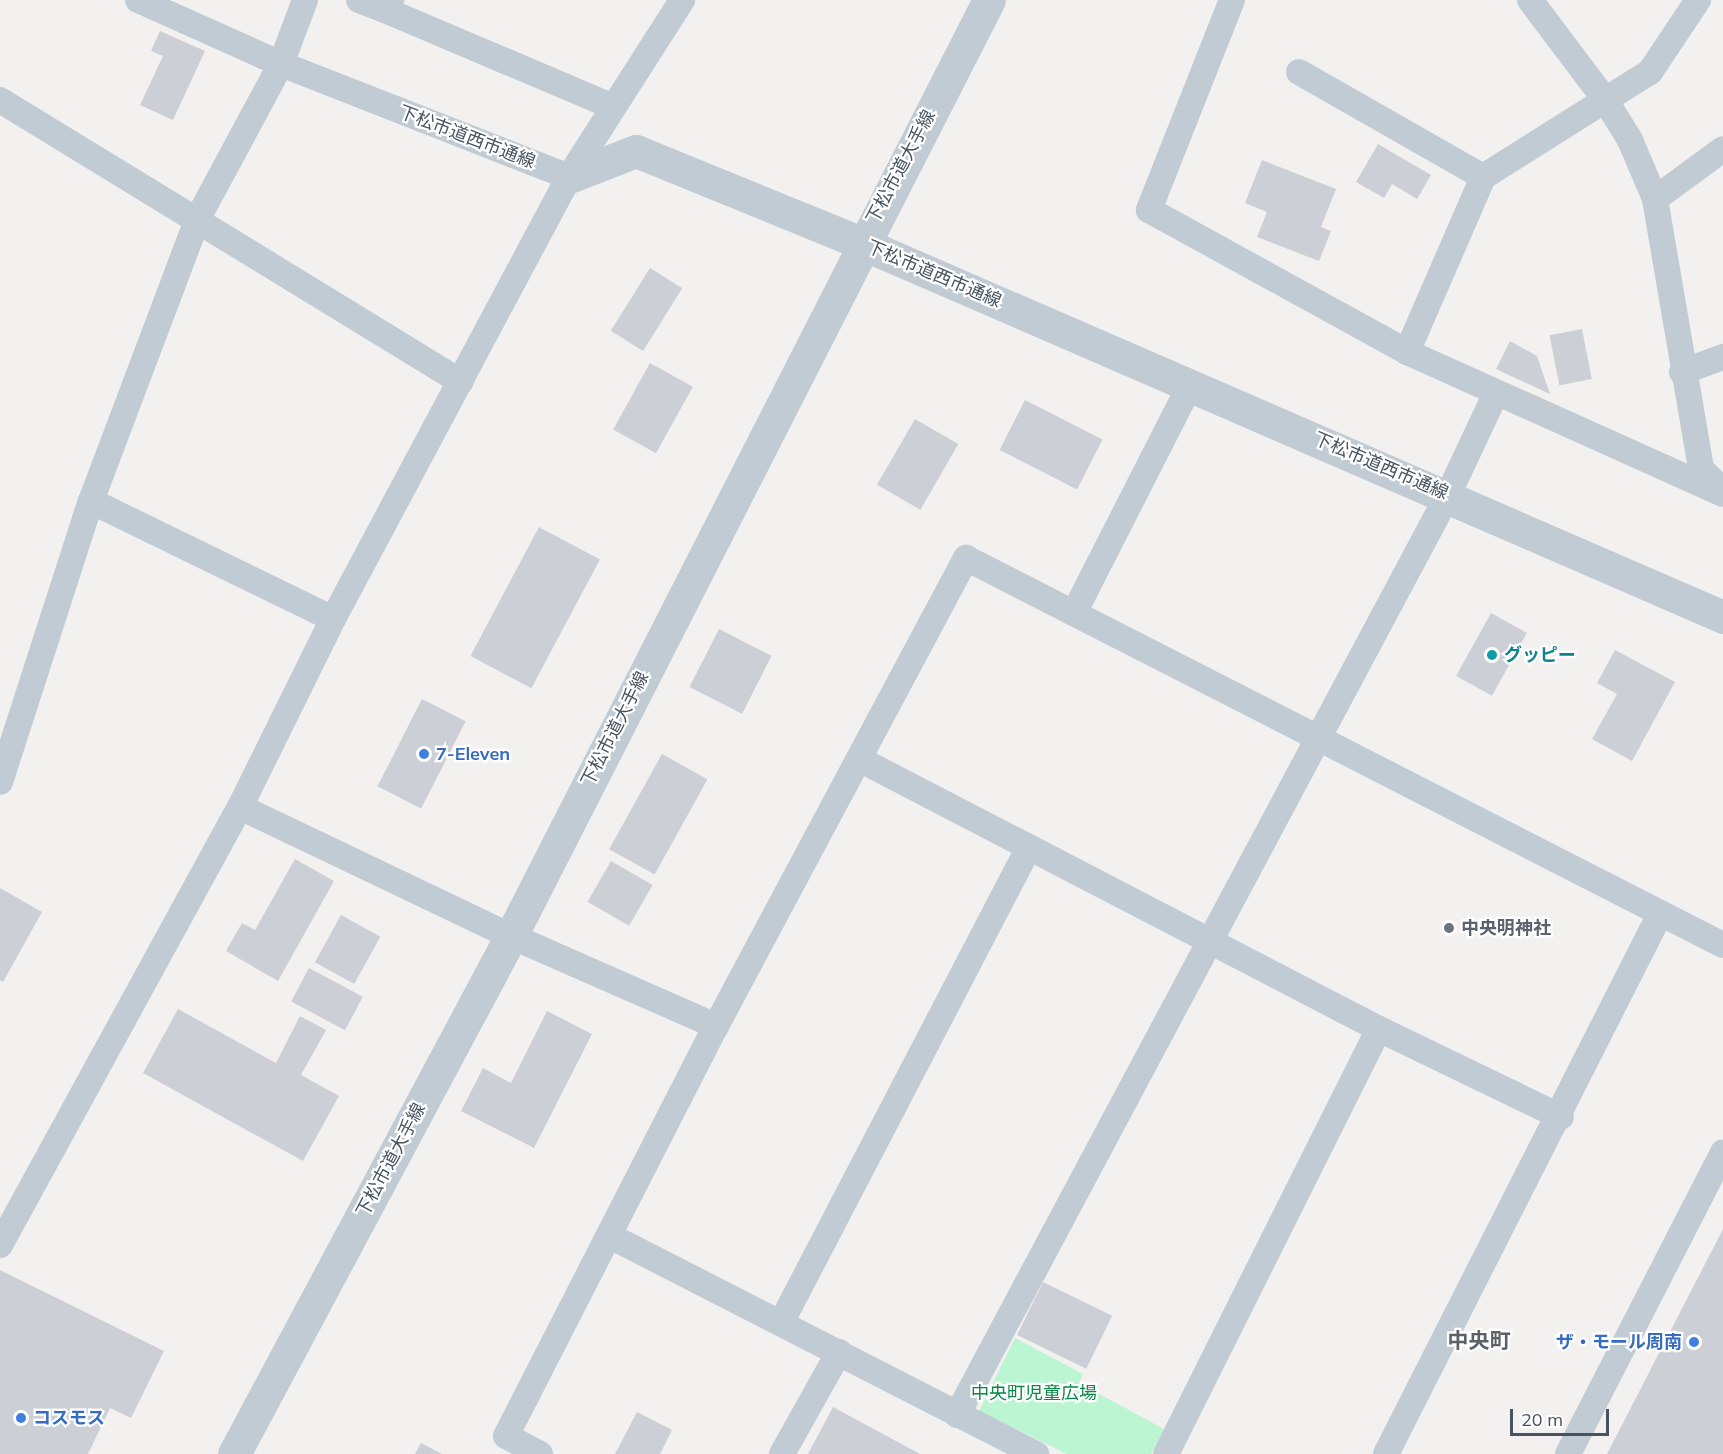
<!DOCTYPE html>
<html>
<head>
<meta charset="utf-8">
<style>
  body { margin:0 }
  #map { position:relative; width:1723px; height:1454px; overflow:hidden; background:#f3f0f0; font-family:Mulish,"Noto Sans JP",sans-serif }
  div>[style] { position:absolute }
  .green>* { inset:0; background:#bbf5d1 }
  .building>* { inset:0; background:#cccfd6; transform-origin:0 0 }
  .minor>* { height:26px; margin:-13px; padding:0 13px; transform-origin:13px; border-radius:13px; background:#c0cbd4 }
  .tertiary>* { height:33px; margin:-16.5px; padding:0 16.5px; transform-origin:16.5px; border-radius:16.5px; background:#c0cbd4 }
  .dots>* { width:16px; height:16px; translate:-50% -50%; box-sizing:border-box; border:3px solid #fff; border-radius:50% }
  span { translate:-50% -50%; white-space:nowrap; text-align:center; line-height:1.15; -webkit-text-stroke:4.5px #fff; paint-order:stroke }
  .street-label { font-size:18px; color:#465461 }
  .culture-label { font-size:18px; color:#0d838f; font-weight:700 }
  .left { translate:0 -50%; text-align:left }
  .shop-label { font-size:18px; color:#366cbe; font-weight:700 }
  .right { translate:-100% -50%; text-align:right }
  .worship-label { font-size:18px; color:#5b616d; font-weight:700 }
  .park-label { font-size:18px; color:#0c8749 }
  .quarter-label { font-size:21px; color:#5c6167; font-weight:700 }
  .scale { position:absolute; left:1510px; top:1409px; width:99px; height:27px; box-sizing:border-box; border:3px solid #465461; border-top:0; padding-left:8px; font-size:18px; line-height:21px; white-space:nowrap; color:#465461; -webkit-text-stroke:4px #fff; paint-order:stroke }
</style>
</head>
<body>
<div id="map">
  <div class="green">
    <i style="clip-path:polygon(1015px 1338px,1083px 1374px,1079px 1383px,1164px 1429px,1151px 1454px,1067px 1454px,979px 1411px)"></i>
  </div>
  <div class="building">
    <i style="clip-path:polygon(160px 31px,205px 51px,173px 120px,140px 105px,163px 56px,151px 51px)"></i>
    <i style="clip-path:polygon(1378px 144px,1431px 175px,1417px 199px,1392px 184px,1384px 198px,1356px 182px)"></i>
    <i style="clip-path:polygon(1262px 160px,1336px 189px,1321px 227px,1331px 231px,1319px 261px,1257px 237px,1267px 212px,1245px 203px)"></i>
    <i style="left:650px;top:268px;width:38px;height:74px;rotate:32deg"></i>
    <i style="left:1582px;top:329px;width:51px;height:33px;rotate:79deg"></i>
    <i style="clip-path:polygon(1510px 341px,1537px 356px,1550px 394px,1496px 369px)"></i>
    <i style="left:650px;top:363px;width:49px;height:76px;rotate:29deg"></i>
    <i style="left:1025px;top:400px;width:87px;height:56px;rotate:27deg"></i>
    <i style="left:915px;top:419px;width:50px;height:76px;rotate:30deg"></i>
    <i style="left:539px;top:527px;width:69px;height:146px;rotate:28deg"></i>
    <i style="left:1491px;top:613px;width:41px;height:72px;rotate:29deg"></i>
    <i style="left:719px;top:629px;width:59px;height:65px;rotate:27deg"></i>
    <i style="clip-path:polygon(1615px 650px,1675px 682px,1632px 761px,1592px 739px,1617px 694px,1597px 683px)"></i>
    <i style="left:422px;top:699px;width:49px;height:98px;rotate:27deg"></i>
    <i style="left:662px;top:754px;width:52px;height:109px;rotate:29deg"></i>
    <i style="clip-path:polygon(295px 859px,334px 881px,278px 981px,226px 951px,242px 923px,255px 930px)"></i>
    <i style="left:611px;top:861px;width:48px;height:47px;rotate:30deg"></i>
    <i style="clip-path:polygon(0 888px,42px 912px,3px 982px,0 980px)"></i>
    <i style="left:341px;top:915px;width:45px;height:54px;rotate:29deg"></i>
    <i style="left:309px;top:968px;width:61px;height:38px;rotate:28deg"></i>
    <i style="clip-path:polygon(178px 1009px,276px 1063px,300px 1016px,326px 1030px,301px 1075px,339px 1096px,303px 1161px,143px 1073px)"></i>
    <i style="clip-path:polygon(547px 1011px,592px 1034px,534px 1148px,461px 1111px,483px 1068px,511px 1083px)"></i>
    <i style="clip-path:polygon(1723px 1229px,1723px 1454px,1607px 1454px)"></i>
    <i style="clip-path:polygon(0 1270px,164px 1351px,131px 1418px,110px 1408px,88px 1454px,0 1454px)"></i>
    <i style="left:1043px;top:1282px;width:77px;height:59px;rotate:26deg"></i>
    <i style="clip-path:polygon(833px 1407px,920px 1454px,808px 1454px)"></i>
    <i style="clip-path:polygon(637px 1412px,672px 1430px,660px 1454px,615px 1454px)"></i>
    <i style="clip-path:polygon(421px 1443px,442px 1454px,415px 1454px)"></i>
  </div>
  <div class="minor">
    <i style="left:138px;top:0;width:157px;rotate:24.1deg"></i>
    <i style="left:281px;top:64px;width:309px;rotate:21.4deg"></i>
    <i style="left:359px;top:0;width:28px;rotate:21deg"></i>
    <i style="left:385px;top:10px;width:12px;rotate:-59deg"></i>
    <i style="left:1232px;top:0;width:226px;rotate:111.6deg"></i>
    <i style="left:1149px;top:210px;width:294px;rotate:28.8deg"></i>
    <i style="left:1407px;top:352px;width:346px;rotate:24.2deg"></i>
    <i style="left:1530px;top:0;width:126px;rotate:53deg"></i>
    <i style="left:1606px;top:101px;width:46px;rotate:58.4deg"></i>
    <i style="left:1630px;top:140px;width:64px;rotate:67deg"></i>
    <i style="left:1655px;top:199px;width:274px;rotate:80.3deg"></i>
    <i style="left:1701px;top:469px;width:30px;rotate:45deg"></i>
    <i style="left:385px;top:10px;width:248px;rotate:23deg"></i>
    <i style="left:1299px;top:72px;width:212px;rotate:29.7deg"></i>
    <i style="left:0;top:100px;width:540px;rotate:31.45deg"></i>
    <i style="left:1655px;top:199px;width:84px;rotate:-36.3deg"></i>
    <i style="left:1407px;top:352px;width:191px;rotate:-66.5deg"></i>
    <i style="left:1483px;top:177px;width:197px;rotate:-32.2deg"></i>
    <i style="left:1650px;top:72px;width:87px;rotate:-56.3deg"></i>
    <i style="left:1682px;top:372px;width:44px;rotate:-20.1deg"></i>
    <i style="left:91px;top:501px;width:269px;rotate:26deg"></i>
    <i style="left:1074px;top:613px;width:256px;rotate:-63deg"></i>
    <i style="left:859px;top:759px;width:586px;rotate:27.44deg"></i>
    <i style="left:1379px;top:1029px;width:202px;rotate:25.8deg"></i>
    <i style="left:0;top:782px;width:295px;rotate:-72.1deg"></i>
    <i style="left:91px;top:501px;width:303px;rotate:-69.3deg"></i>
    <i style="left:198px;top:218px;width:175px;rotate:-61.7deg"></i>
    <i style="left:281px;top:64px;width:68px;rotate:-69.4deg"></i>
    <i style="left:240px;top:807px;width:300px;rotate:25.5deg"></i>
    <i style="left:511px;top:936px;width:224px;rotate:23.7deg"></i>
    <i style="left:610px;top:1236px;width:479px;rotate:27.1deg"></i>
    <i style="left:0;top:1245px;width:499px;rotate:-61.3deg"></i>
    <i style="left:240px;top:807px;width:210px;rotate:-63.7deg"></i>
    <i style="left:333px;top:619px;width:501px;rotate:-61.9deg"></i>
    <i style="left:569px;top:177px;width:210px;rotate:-57.4deg"></i>
    <i style="left:782px;top:1321px;width:532px;rotate:-62.47deg"></i>
    <i style="left:957px;top:1415px;width:1043px;rotate:-61.91deg"></i>
    <i style="left:1448px;top:495px;width:113px;rotate:-64.8deg"></i>
    <i style="left:540px;top:1454px;width:38px;rotate:-152deg"></i>
    <i style="left:506px;top:1436px;width:461px;rotate:-62.9deg"></i>
    <i style="left:716px;top:1026px;width:531px;rotate:-61.89deg"></i>
    <i style="left:966px;top:558px;width:850px;rotate:27.08deg"></i>
    <i style="left:782px;top:1454px;width:117px;rotate:-60.8deg"></i>
    <i style="left:1166px;top:1454px;width:475px;rotate:-63.4deg"></i>
    <i style="left:1386px;top:1454px;width:606px;rotate:-63.1deg"></i>
    <i style="left:1568px;top:1454px;width:339px;rotate:-62.8deg"></i>
  </div>
  <div class="tertiary">
    <i style="left:569px;top:177px;width:72px;rotate:-21.2deg"></i>
    <i style="left:636px;top:151px;width:243px;rotate:22.2deg"></i>
    <i style="left:861px;top:243px;width:940px;rotate:23.45deg"></i>
    <i style="left:234px;top:1454px;width:587px;rotate:-61.86deg"></i>
    <i style="left:511px;top:936px;width:1051px;rotate:-62.95deg"></i>
  </div>
  <div class="dots">
    <i style="left:1492px;top:655px;background:#0f9aa8"></i>
    <i style="left:424px;top:754px;background:#3f7fe0"></i>
    <i style="left:1449px;top:928px;background:#6b7280"></i>
    <i style="left:1694px;top:1342px;background:#3f7fe0"></i>
    <i style="left:21px;top:1418px;background:#3f7fe0"></i>
  </div>
  <div class="street-label">
    <span style="left:467px;top:137px;rotate:21deg">下松市道西市通線</span>
    <span style="left:901px;top:167px;rotate:-62deg">下松市道大手線</span>
    <span style="left:934px;top:274px;rotate:23deg">下松市道西市通線</span>
    <span style="left:1381px;top:466px;rotate:23deg">下松市道西市通線</span>
    <span style="left:615px;top:729px;rotate:-63deg">下松市道大手線</span>
    <span style="left:391px;top:1160px;rotate:-62deg">下松市道大手線</span>
  </div>
  <div class="culture-label">
    <span class="left" style="left:1504px;top:655px">グッピー</span>
  </div>
  <div class="shop-label">
    <span class="left" style="left:436px;top:754px">7-Eleven</span>
    <span class="right" style="left:1682px;top:1342px">ザ・モール周南</span>
    <span class="left" style="left:33px;top:1418px">コスモス</span>
  </div>
  <div class="worship-label">
    <span class="left" style="left:1461px;top:928px">中央明神社</span>
  </div>
  <div class="park-label">
    <span style="left:1034px;top:1393px">中央町児童広場</span>
  </div>
  <div class="quarter-label">
    <span style="left:1479px;top:1340px">中央町</span>
  </div>
  <div class="scale">20 m</div>
</div>
</body>
</html>
